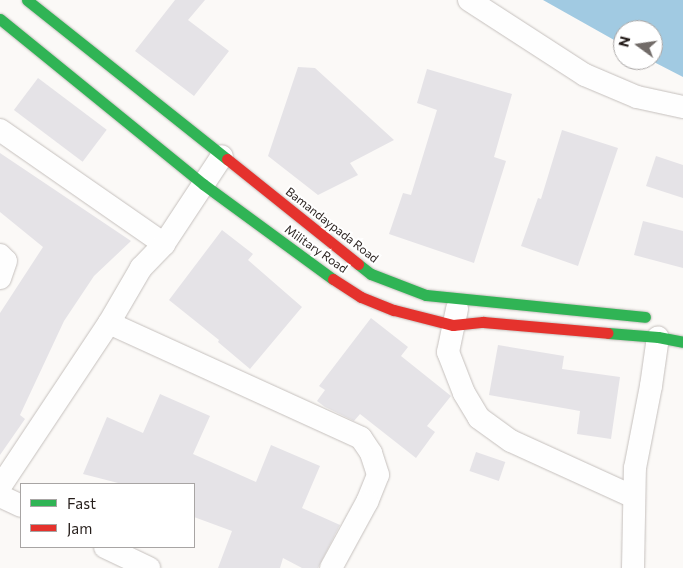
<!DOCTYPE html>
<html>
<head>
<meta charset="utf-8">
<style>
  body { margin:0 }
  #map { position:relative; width:683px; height:568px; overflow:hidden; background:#fbf9f7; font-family:Commissioner,sans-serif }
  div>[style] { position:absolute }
  .water>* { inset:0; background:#a1cae2 }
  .building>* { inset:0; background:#e5e3e7; transform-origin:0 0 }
  .roads { filter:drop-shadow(0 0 1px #c5c0bd) drop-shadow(0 0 1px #c5c0bd) }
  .street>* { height:22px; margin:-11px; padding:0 11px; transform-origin:11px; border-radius:11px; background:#fefefe }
  .fast>* { height:11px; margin:-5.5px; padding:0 5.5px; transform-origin:5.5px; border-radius:5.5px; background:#30b455 }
  .jam>* { height:11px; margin:-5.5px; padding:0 5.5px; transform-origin:5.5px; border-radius:5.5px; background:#e5322d }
  span { translate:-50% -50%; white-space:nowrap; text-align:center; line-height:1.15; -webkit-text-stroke:4px #fff; paint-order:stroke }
  .street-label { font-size:12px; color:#261e1b }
  .legend { position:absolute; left:20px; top:483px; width:175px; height:65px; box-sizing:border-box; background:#fff; border:1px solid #a8a5a4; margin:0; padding:6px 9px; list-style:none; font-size:15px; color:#261e1b }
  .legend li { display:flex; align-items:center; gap:10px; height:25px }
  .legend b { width:25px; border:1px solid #a8a5a4 }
  .north { position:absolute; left:613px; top:20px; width:50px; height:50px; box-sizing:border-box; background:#fff; border:1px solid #a8a5a4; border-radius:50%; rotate:284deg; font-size:14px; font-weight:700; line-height:20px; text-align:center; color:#261e1b }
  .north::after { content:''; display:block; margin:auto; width:18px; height:22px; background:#716b68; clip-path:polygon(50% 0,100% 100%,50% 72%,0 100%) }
</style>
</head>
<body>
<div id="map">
  <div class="water">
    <i style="clip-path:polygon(543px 0,683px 0,683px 77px,650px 60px,653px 60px,653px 30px,623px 30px,623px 45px)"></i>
  </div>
  <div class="building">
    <i style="clip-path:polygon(175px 0,205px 0,188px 20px,229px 51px,194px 96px,135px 51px)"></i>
    <i style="clip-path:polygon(298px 67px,315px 68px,394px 140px,350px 163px,358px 175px,318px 195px,268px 156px)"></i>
    <i style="clip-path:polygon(427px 69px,512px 94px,494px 157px,506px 161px,474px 263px,389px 234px,403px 193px,411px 195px,437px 110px,417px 103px)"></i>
    <i style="left:38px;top:78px;width:86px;height:40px;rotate:37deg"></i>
    <i style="clip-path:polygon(562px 130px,618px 148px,578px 266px,521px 246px,538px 198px,541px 199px)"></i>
    <i style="clip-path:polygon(0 153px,131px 241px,94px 276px,64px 321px,20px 415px,25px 419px,0 455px,0 313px,43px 247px,0 212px)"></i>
    <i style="clip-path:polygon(656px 156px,683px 165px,683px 198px,646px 186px)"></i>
    <i style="clip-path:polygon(643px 221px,683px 231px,683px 268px,634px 255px)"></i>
    <i style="clip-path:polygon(222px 230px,253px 254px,248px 260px,302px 307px,250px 369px,218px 342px,219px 340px,169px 300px)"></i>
    <i style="clip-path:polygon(371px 318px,408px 347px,401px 356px,451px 396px,427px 426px,435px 432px,416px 458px,360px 414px,354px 421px,325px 407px,317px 401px,325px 390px,319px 386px)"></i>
    <i style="clip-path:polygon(498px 345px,564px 356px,562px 369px,620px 377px,611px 439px,577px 434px,580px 411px,489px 395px)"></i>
    <i style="clip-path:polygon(160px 394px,210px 416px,193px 454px,256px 482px,271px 445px,320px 466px,302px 508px,340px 525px,318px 568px,302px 568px,283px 558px,280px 568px,218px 568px,232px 531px,194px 517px,194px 484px,122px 484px,83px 474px,107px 417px,143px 433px)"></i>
    <i style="left:476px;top:452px;width:31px;height:20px;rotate:19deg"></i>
  </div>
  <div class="roads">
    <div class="street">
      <i style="left:469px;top:0;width:138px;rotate:32.9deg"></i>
      <i style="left:585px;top:75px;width:56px;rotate:22.9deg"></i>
      <i style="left:637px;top:97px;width:47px;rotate:12.3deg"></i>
      <i style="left:0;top:130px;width:200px;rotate:34.8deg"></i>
      <i style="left:0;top:255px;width:8px;rotate:45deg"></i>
      <i style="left:6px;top:261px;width:18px;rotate:109deg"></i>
      <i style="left:457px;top:309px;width:44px;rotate:101.8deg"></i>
      <i style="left:448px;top:352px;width:44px;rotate:68.7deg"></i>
      <i style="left:464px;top:393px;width:29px;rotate:59deg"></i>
      <i style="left:479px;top:418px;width:39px;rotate:36deg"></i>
      <i style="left:511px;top:441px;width:135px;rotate:24.5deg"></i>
      <i style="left:109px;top:323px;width:277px;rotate:24.5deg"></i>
      <i style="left:361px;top:438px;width:18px;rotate:56deg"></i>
      <i style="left:371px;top:453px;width:23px;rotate:72deg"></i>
      <i style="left:378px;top:475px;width:29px;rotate:112deg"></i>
      <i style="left:367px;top:502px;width:75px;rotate:118.6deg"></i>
      <i style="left:0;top:487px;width:197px;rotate:-56.4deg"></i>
      <i style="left:109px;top:323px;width:64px;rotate:-59.8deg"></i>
      <i style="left:141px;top:268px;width:33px;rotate:-46deg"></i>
      <i style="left:164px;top:244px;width:105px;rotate:-56.6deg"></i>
      <i style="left:0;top:496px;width:23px;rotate:25deg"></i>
      <i style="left:105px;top:547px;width:49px;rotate:25.5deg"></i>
      <i style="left:633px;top:568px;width:100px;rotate:-88.9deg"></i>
      <i style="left:635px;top:468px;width:84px;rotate:-79deg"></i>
      <i style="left:651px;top:386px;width:49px;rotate:-81.9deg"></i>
    </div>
    <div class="fast">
      <i style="left:27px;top:0;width:256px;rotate:38.5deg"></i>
      <i style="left:0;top:19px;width:262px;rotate:39.1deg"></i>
      <i style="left:203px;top:184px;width:161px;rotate:36.2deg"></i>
      <i style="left:358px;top:264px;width:16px;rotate:38deg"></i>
      <i style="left:371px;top:274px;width:59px;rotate:20.9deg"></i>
      <i style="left:426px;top:295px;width:220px;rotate:5.7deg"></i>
      <i style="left:608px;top:333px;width:50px;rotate:4.6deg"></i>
      <i style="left:658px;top:337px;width:25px;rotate:11deg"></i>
    </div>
    <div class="jam">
      <i style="left:227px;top:159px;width:168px;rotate:38.7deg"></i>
      <i style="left:333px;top:279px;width:33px;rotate:33deg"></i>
      <i style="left:361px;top:297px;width:35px;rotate:22deg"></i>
      <i style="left:394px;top:310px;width:61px;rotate:14.3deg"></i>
      <i style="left:453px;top:325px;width:30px;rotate:-6deg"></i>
      <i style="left:483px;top:322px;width:125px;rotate:5deg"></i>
    </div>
  </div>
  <div class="street-label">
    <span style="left:332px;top:225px;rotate:38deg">Bamandaypada Road</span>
    <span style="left:316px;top:249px;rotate:35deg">Military Road</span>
  </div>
  <ul class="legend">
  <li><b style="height:6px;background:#30b455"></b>Fast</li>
  <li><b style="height:6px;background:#e5322d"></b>Jam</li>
  </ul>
  <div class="north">N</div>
</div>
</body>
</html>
